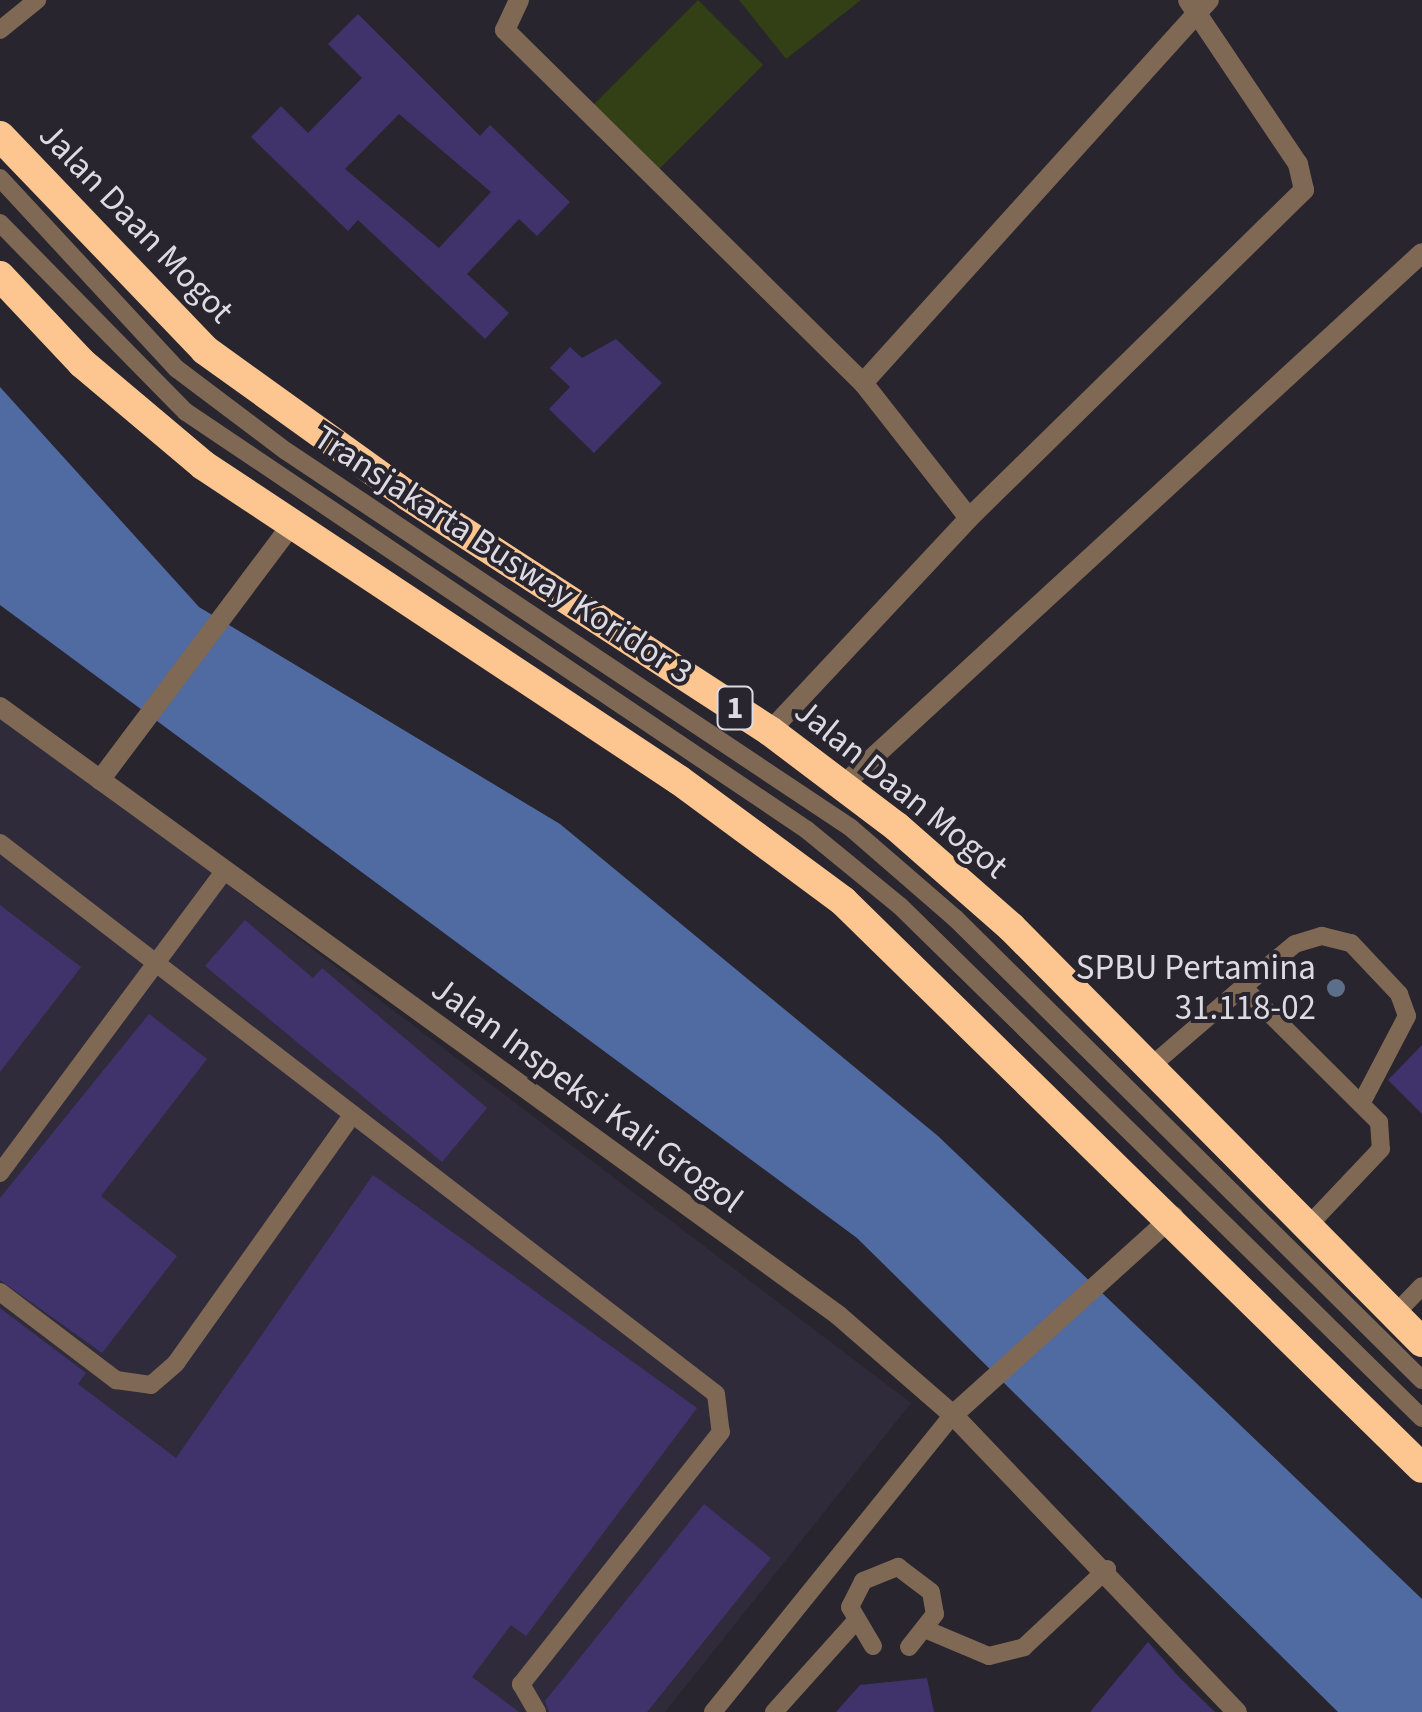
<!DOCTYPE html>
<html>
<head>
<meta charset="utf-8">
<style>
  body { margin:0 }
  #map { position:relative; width:1422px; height:1712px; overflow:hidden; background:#28252e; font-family:"Source Sans 3",sans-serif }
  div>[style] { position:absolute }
  .industrial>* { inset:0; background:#302b3b }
  .green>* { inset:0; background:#333f14; transform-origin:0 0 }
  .water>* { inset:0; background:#506aa2 }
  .building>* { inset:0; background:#40336b }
  .lane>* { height:18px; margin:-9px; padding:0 9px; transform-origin:9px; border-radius:9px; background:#7f6954 }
  .street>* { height:20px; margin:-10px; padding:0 10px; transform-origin:10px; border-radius:10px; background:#7f6954 }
  .highway>* { height:30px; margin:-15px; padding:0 15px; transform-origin:15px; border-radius:15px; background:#fdc690 }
  .dots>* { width:28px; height:28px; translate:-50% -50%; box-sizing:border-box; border:5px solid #28252e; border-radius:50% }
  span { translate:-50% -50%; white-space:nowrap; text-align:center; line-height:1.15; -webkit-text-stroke:8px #28252e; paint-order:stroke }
  .shield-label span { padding:2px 8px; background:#28252e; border:2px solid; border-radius:8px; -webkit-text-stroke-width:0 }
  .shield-label { font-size:32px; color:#dddbe2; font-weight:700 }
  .street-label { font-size:35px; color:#dddbe2 }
  .poi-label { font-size:35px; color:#dddbe2 }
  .right { translate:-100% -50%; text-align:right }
</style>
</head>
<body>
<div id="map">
  <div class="industrial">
    <i style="clip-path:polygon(0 712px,911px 1403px,665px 1712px,0 1712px)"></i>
  </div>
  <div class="green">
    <i style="left:698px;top:0;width:92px;height:166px;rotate:45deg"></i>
    <i style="clip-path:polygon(739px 0,861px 0,786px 59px)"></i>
  </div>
  <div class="water">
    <i style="clip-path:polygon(0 387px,199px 607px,560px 824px,938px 1136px,1422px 1599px,1422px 1712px,1338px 1712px,857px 1238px,0 605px)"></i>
  </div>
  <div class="building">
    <i style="clip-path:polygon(evenodd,358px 14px,480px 136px,490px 125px,570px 202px,537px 236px,519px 219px,467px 274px,509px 313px,485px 339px,358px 220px,348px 231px,251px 137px,281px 106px,308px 133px,362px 78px,328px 44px,358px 14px,399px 114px,491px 192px,439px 248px,345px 169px,399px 114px)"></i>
    <i style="clip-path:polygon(616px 339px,662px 383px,594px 453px,549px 409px,570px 387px,550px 368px,570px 347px,582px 358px)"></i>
    <i style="clip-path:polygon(0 905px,81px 967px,0 1072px)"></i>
    <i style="clip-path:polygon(245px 920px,313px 978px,322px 968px,487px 1108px,442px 1162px,205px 966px)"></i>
    <i style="clip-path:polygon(149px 1014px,207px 1059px,101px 1196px,177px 1256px,102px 1353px,0 1280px,0 1198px)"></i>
    <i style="clip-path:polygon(1422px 1045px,1422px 1114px,1388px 1080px)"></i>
    <i style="clip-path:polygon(373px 1175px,697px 1408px,526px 1636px,511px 1625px,472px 1677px,519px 1712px,0 1712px,0 1308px,86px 1373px,78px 1384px,176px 1458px)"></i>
    <i style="clip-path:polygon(704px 1504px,771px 1558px,647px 1712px,549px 1712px,545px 1701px)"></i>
    <i style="clip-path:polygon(1148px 1642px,1179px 1677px,1215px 1712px,1090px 1712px)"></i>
    <i style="clip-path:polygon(927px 1678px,934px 1712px,836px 1712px,860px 1685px)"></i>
  </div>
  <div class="lane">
    <i style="left:0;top:30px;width:48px;rotate:-39deg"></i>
    <i style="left:0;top:178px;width:260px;rotate:47.2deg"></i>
    <i style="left:177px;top:369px;width:136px;rotate:37deg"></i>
    <i style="left:286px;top:451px;width:679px;rotate:33.71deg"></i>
    <i style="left:851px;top:828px;width:138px;rotate:40.9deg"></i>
    <i style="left:955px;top:918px;width:657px;rotate:44.69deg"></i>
    <i style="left:0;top:223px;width:265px;rotate:45.5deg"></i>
    <i style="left:186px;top:412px;width:749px;rotate:33.94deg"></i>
    <i style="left:807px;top:830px;width:120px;rotate:39.3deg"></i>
    <i style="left:900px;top:906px;width:731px;rotate:44.45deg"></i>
    <i style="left:0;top:843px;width:903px;rotate:37.58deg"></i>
    <i style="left:716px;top:1394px;width:38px;rotate:83deg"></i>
    <i style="left:721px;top:1432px;width:322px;rotate:128.4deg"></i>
    <i style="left:521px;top:1684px;width:32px;rotate:60deg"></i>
    <i style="left:1243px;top:987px;width:67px;rotate:-39.6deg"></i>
    <i style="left:1295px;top:944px;width:28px;rotate:-17deg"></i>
    <i style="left:1322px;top:936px;width:30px;rotate:14deg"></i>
    <i style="left:1351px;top:943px;width:70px;rotate:46.7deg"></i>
    <i style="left:1399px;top:994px;width:23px;rotate:70deg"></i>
    <i style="left:1407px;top:1016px;width:99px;rotate:117.6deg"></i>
    <i style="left:1150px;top:1067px;width:123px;rotate:-40.7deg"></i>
    <i style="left:1243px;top:987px;width:192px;rotate:44.8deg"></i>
    <i style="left:1379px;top:1122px;width:27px;rotate:86deg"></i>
    <i style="left:1381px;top:1149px;width:108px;rotate:133.5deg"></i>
    <i style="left:0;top:1173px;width:374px;rotate:-53.4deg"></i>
    <i style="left:0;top:1292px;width:146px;rotate:37.2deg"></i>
    <i style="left:116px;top:1380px;width:35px;rotate:8deg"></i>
    <i style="left:151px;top:1385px;width:33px;rotate:-41deg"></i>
    <i style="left:176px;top:1363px;width:305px;rotate:-54.6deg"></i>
    <i style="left:1394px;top:1315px;width:40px;rotate:-46deg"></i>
    <i style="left:927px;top:1630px;width:67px;rotate:22.8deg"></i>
    <i style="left:989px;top:1656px;width:36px;rotate:-14deg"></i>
    <i style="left:1024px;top:1647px;width:114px;rotate:-43.2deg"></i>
    <i style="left:873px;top:1646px;width:45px;rotate:-120.5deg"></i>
    <i style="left:850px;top:1607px;width:29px;rotate:-63deg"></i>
    <i style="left:863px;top:1581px;width:38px;rotate:-22deg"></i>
    <i style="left:898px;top:1567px;width:41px;rotate:37.1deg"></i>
    <i style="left:931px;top:1592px;width:22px;rotate:80deg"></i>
    <i style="left:935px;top:1614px;width:42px;rotate:128.2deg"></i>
    <i style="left:713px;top:1712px;width:382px;rotate:-51.1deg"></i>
    <i style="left:774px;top:1712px;width:120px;rotate:-48deg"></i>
  </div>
  <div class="street">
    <i style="left:519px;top:0;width:33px;rotate:115deg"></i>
    <i style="left:505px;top:30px;width:503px;rotate:44.6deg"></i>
    <i style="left:969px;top:518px;width:469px;rotate:-44.4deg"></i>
    <i style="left:1304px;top:190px;width:27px;rotate:-103deg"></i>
    <i style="left:1298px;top:164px;width:197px;rotate:-123.9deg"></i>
    <i style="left:0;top:707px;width:1035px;rotate:35.96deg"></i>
    <i style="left:838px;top:1315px;width:152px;rotate:41deg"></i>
    <i style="left:953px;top:1415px;width:411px;rotate:46.3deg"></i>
    <i style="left:770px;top:731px;width:291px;rotate:-46.9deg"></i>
    <i style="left:969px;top:518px;width:172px;rotate:-128.1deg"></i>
    <i style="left:863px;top:383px;width:516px;rotate:-47.91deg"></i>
    <i style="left:100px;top:780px;width:318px;rotate:-53.1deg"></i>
    <i style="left:843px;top:785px;width:786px;rotate:-42.58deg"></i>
    <i style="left:953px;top:1415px;width:297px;rotate:-42.1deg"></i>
  </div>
  <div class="highway">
    <i style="left:0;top:136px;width:296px;rotate:46.2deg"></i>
    <i style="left:205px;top:350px;width:250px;rotate:35.7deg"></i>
    <i style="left:408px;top:496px;width:432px;rotate:33deg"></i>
    <i style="left:770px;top:731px;width:159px;rotate:37.1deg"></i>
    <i style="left:897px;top:827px;width:152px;rotate:41.3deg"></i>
    <i style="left:1011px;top:927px;width:584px;rotate:45.28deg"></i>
    <i style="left:0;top:276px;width:120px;rotate:46.7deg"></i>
    <i style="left:82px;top:363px;width:158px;rotate:40.1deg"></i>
    <i style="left:203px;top:465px;width:571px;rotate:33.5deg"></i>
    <i style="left:679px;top:780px;width:204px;rotate:36.4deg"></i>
    <i style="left:843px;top:901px;width:810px;rotate:44.4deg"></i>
  </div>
  <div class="dots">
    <i style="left:1336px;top:988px;background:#5c6f8a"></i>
  </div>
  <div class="shield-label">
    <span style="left:735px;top:708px">1</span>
  </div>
  <div class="street-label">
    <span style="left:136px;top:223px;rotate:46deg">Jalan Daan Mogot</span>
    <span style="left:503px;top:555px;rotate:33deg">Transjakarta Busway Koridor 3</span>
    <span style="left:901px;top:789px;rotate:39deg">Jalan Daan Mogot</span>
    <span style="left:587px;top:1095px;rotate:36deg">Jalan Inspeksi Kali Grogol</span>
  </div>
  <div class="poi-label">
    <span class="right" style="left:1316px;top:988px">SPBU Pertamina<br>31.118-02</span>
  </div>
</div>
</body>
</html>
